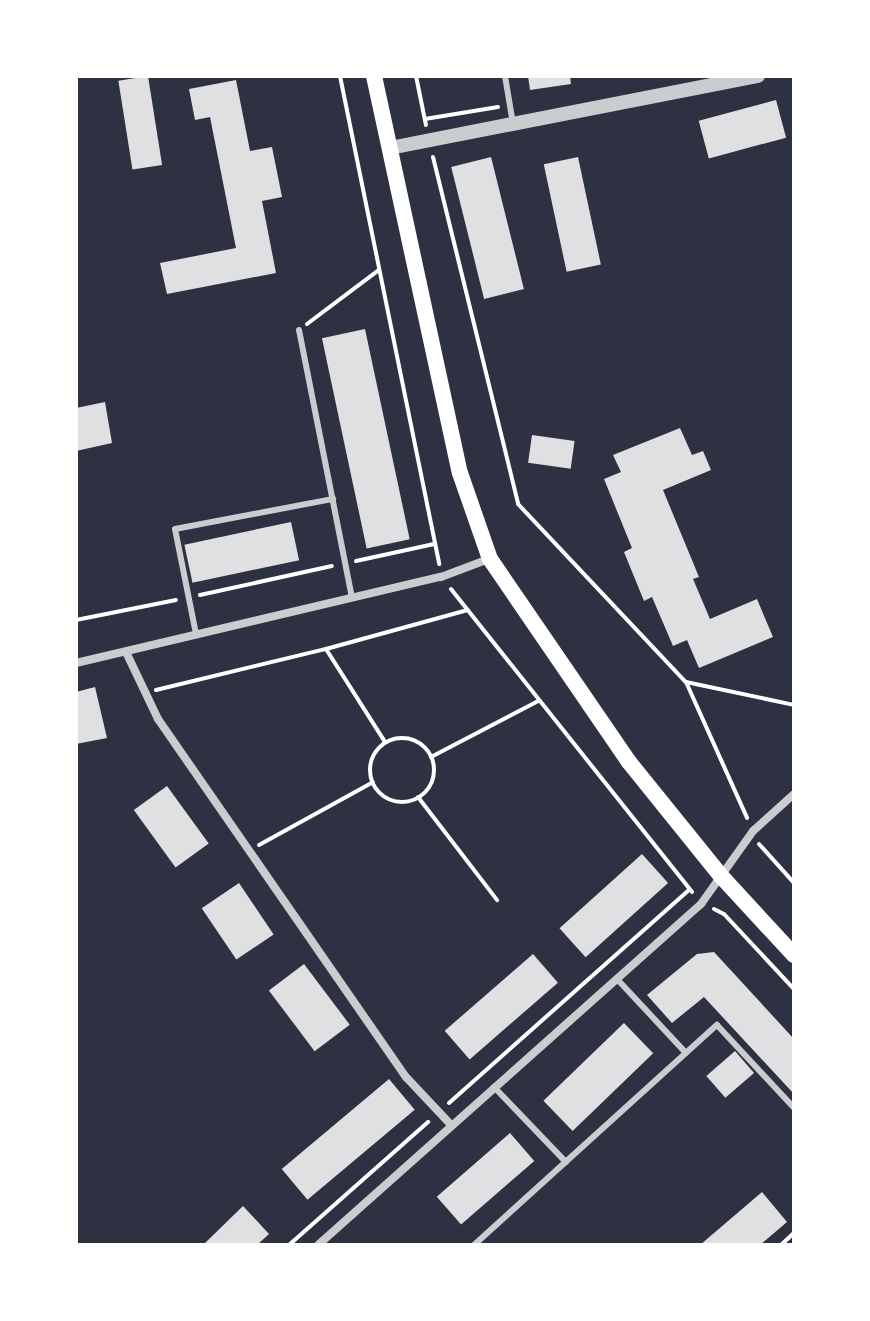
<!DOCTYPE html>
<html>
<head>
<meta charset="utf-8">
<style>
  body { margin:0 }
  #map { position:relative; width:870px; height:1321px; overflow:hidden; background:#2d3142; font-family:"Exo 2",sans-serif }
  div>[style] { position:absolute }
  .building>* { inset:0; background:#e0e0e3; transform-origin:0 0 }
  .path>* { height:4px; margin:-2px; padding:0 2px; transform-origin:2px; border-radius:2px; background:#fff }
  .path>.ring { margin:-2px; padding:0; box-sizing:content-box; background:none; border:4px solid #fff; border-radius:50% }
  .service>* { height:6px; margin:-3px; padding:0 3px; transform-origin:3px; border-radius:3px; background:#caccd0 }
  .minor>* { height:8px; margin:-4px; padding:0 4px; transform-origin:4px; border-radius:4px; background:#caccd0 }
  .tertiary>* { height:14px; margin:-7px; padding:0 7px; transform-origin:7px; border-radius:7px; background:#caccd0 }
  .secondary>* { height:16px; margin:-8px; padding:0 8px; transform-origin:8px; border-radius:8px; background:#fff }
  span { translate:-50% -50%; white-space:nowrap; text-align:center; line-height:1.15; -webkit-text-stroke:8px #fff; paint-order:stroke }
  .frame { position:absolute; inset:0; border:78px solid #fff; pointer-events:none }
</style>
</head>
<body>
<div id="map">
  <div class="building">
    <i style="left:148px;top:76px;width:90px;height:30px;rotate:81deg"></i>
    <i style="clip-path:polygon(528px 76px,570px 76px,571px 84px,530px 90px)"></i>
    <i style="clip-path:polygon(236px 80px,250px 151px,272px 147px,282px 197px,262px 201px,276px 273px,167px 294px,160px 263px,236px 248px,210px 117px,195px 120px,189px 89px)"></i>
    <i style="left:776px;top:100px;width:39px;height:80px;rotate:75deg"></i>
    <i style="left:491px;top:157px;width:136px;height:41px;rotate:76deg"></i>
    <i style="left:578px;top:157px;width:110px;height:35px;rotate:78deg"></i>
    <i style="left:365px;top:329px;width:215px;height:44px;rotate:78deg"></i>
    <i style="clip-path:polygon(105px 402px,112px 443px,76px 451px,76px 408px)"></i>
    <i style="clip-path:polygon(680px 428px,692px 455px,703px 451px,711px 470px,663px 490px,699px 577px,693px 579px,710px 619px,757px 599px,773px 637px,699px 668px,687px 640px,673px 646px,652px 597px,644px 601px,624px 552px,632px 548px,604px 479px,621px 472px,613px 455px)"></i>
    <i style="left:532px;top:435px;width:43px;height:28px;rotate:8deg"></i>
    <i style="left:291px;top:522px;width:39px;height:109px;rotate:78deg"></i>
    <i style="clip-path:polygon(95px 687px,107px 738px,76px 744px,76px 692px)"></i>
    <i style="left:167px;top:786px;width:71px;height:41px;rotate:54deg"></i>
    <i style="left:642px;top:854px;width:39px;height:111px;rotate:48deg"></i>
    <i style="left:239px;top:883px;width:62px;height:45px;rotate:56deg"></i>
    <i style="clip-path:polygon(714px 952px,794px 1039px,794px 1094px,704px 997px,672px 1023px,647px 995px,697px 954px)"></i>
    <i style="left:533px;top:954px;width:38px;height:117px;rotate:49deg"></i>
    <i style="left:304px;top:964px;width:76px;height:44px;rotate:53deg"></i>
    <i style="left:624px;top:1023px;width:42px;height:112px;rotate:46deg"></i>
    <i style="left:735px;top:1051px;width:29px;height:38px;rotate:49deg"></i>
    <i style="left:389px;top:1079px;width:40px;height:140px;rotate:50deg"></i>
    <i style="left:510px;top:1133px;width:37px;height:97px;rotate:49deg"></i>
    <i style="clip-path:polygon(762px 1192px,787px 1222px,760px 1245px,700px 1245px)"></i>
    <i style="clip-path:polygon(243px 1206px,269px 1234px,257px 1245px,203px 1245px)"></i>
  </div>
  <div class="path">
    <i style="left:340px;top:76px;width:498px;rotate:78.5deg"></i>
    <i style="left:416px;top:76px;width:50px;rotate:78.5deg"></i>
    <i style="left:425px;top:119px;width:74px;rotate:-9.3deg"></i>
    <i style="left:433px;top:157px;width:357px;rotate:76.2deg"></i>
    <i style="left:518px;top:504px;width:245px;rotate:46.7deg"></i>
    <i style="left:686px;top:682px;width:149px;rotate:65.8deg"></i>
    <i style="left:307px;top:324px;width:90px;rotate:-36.9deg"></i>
    <i style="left:356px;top:561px;width:80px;rotate:-12.3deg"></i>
    <i style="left:451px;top:589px;width:387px;rotate:51.5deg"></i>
    <i style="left:200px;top:595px;width:135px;rotate:-12.4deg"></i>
    <i style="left:76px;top:620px;width:102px;rotate:-11.3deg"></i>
    <i style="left:326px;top:649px;width:110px;rotate:57.6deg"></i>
    <i style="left:686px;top:682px;width:110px;rotate:12deg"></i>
    <i style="left:156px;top:690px;width:175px;rotate:-13.6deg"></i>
    <i style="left:326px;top:649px;width:147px;rotate:-15.4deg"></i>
    <i class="ring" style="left:370px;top:738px;width:60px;height:60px"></i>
    <i style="left:431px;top:757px;width:121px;rotate:-27.6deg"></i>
    <i style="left:418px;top:797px;width:130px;rotate:52.5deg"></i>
    <i style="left:759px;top:844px;width:52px;rotate:48.1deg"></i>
    <i style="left:259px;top:845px;width:130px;rotate:-28.9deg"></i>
    <i style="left:714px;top:909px;width:11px;rotate:27deg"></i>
    <i style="left:724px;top:914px;width:103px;rotate:47deg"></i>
    <i style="left:449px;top:1103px;width:322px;rotate:-41.6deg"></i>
    <i style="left:289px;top:1245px;width:186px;rotate:-41.5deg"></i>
    <i style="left:781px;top:1245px;width:18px;rotate:-43deg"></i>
  </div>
  <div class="service">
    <i style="left:505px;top:76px;width:49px;rotate:80.5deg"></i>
    <i style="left:299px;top:330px;width:273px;rotate:78.8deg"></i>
    <i style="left:196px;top:634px;width:107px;rotate:-101.3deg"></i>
    <i style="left:175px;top:529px;width:161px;rotate:-10.8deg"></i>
    <i style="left:617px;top:979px;width:101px;rotate:47deg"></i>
    <i style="left:494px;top:1087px;width:104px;rotate:46.2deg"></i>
    <i style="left:474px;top:1245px;width:328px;rotate:-42.2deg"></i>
    <i style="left:717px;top:1025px;width:113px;rotate:47.1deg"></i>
  </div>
  <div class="minor">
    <i style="left:126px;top:652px;width:74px;rotate:64.5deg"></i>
    <i style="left:158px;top:719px;width:436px;rotate:55.3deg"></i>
    <i style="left:406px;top:1077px;width:66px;rotate:46.8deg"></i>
    <i style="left:76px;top:663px;width:375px;rotate:-13.3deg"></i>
    <i style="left:441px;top:577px;width:51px;rotate:-20.6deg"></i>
    <i style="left:318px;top:1245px;width:513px;rotate:-41.68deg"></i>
    <i style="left:701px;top:904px;width:90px;rotate:-54.5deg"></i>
    <i style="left:753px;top:831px;width:55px;rotate:-42.1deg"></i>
  </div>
  <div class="tertiary">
    <i style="left:390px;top:148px;width:375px;rotate:-11.1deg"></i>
  </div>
  <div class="secondary">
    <i style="left:374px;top:76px;width:406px;rotate:77.8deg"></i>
    <i style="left:460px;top:473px;width:91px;rotate:70.8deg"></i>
    <i style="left:490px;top:559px;width:246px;rotate:55.6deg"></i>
    <i style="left:629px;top:762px;width:146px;rotate:51.1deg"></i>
    <i style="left:721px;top:876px;width:108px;rotate:47.3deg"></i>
  </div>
  <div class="frame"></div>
</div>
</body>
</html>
